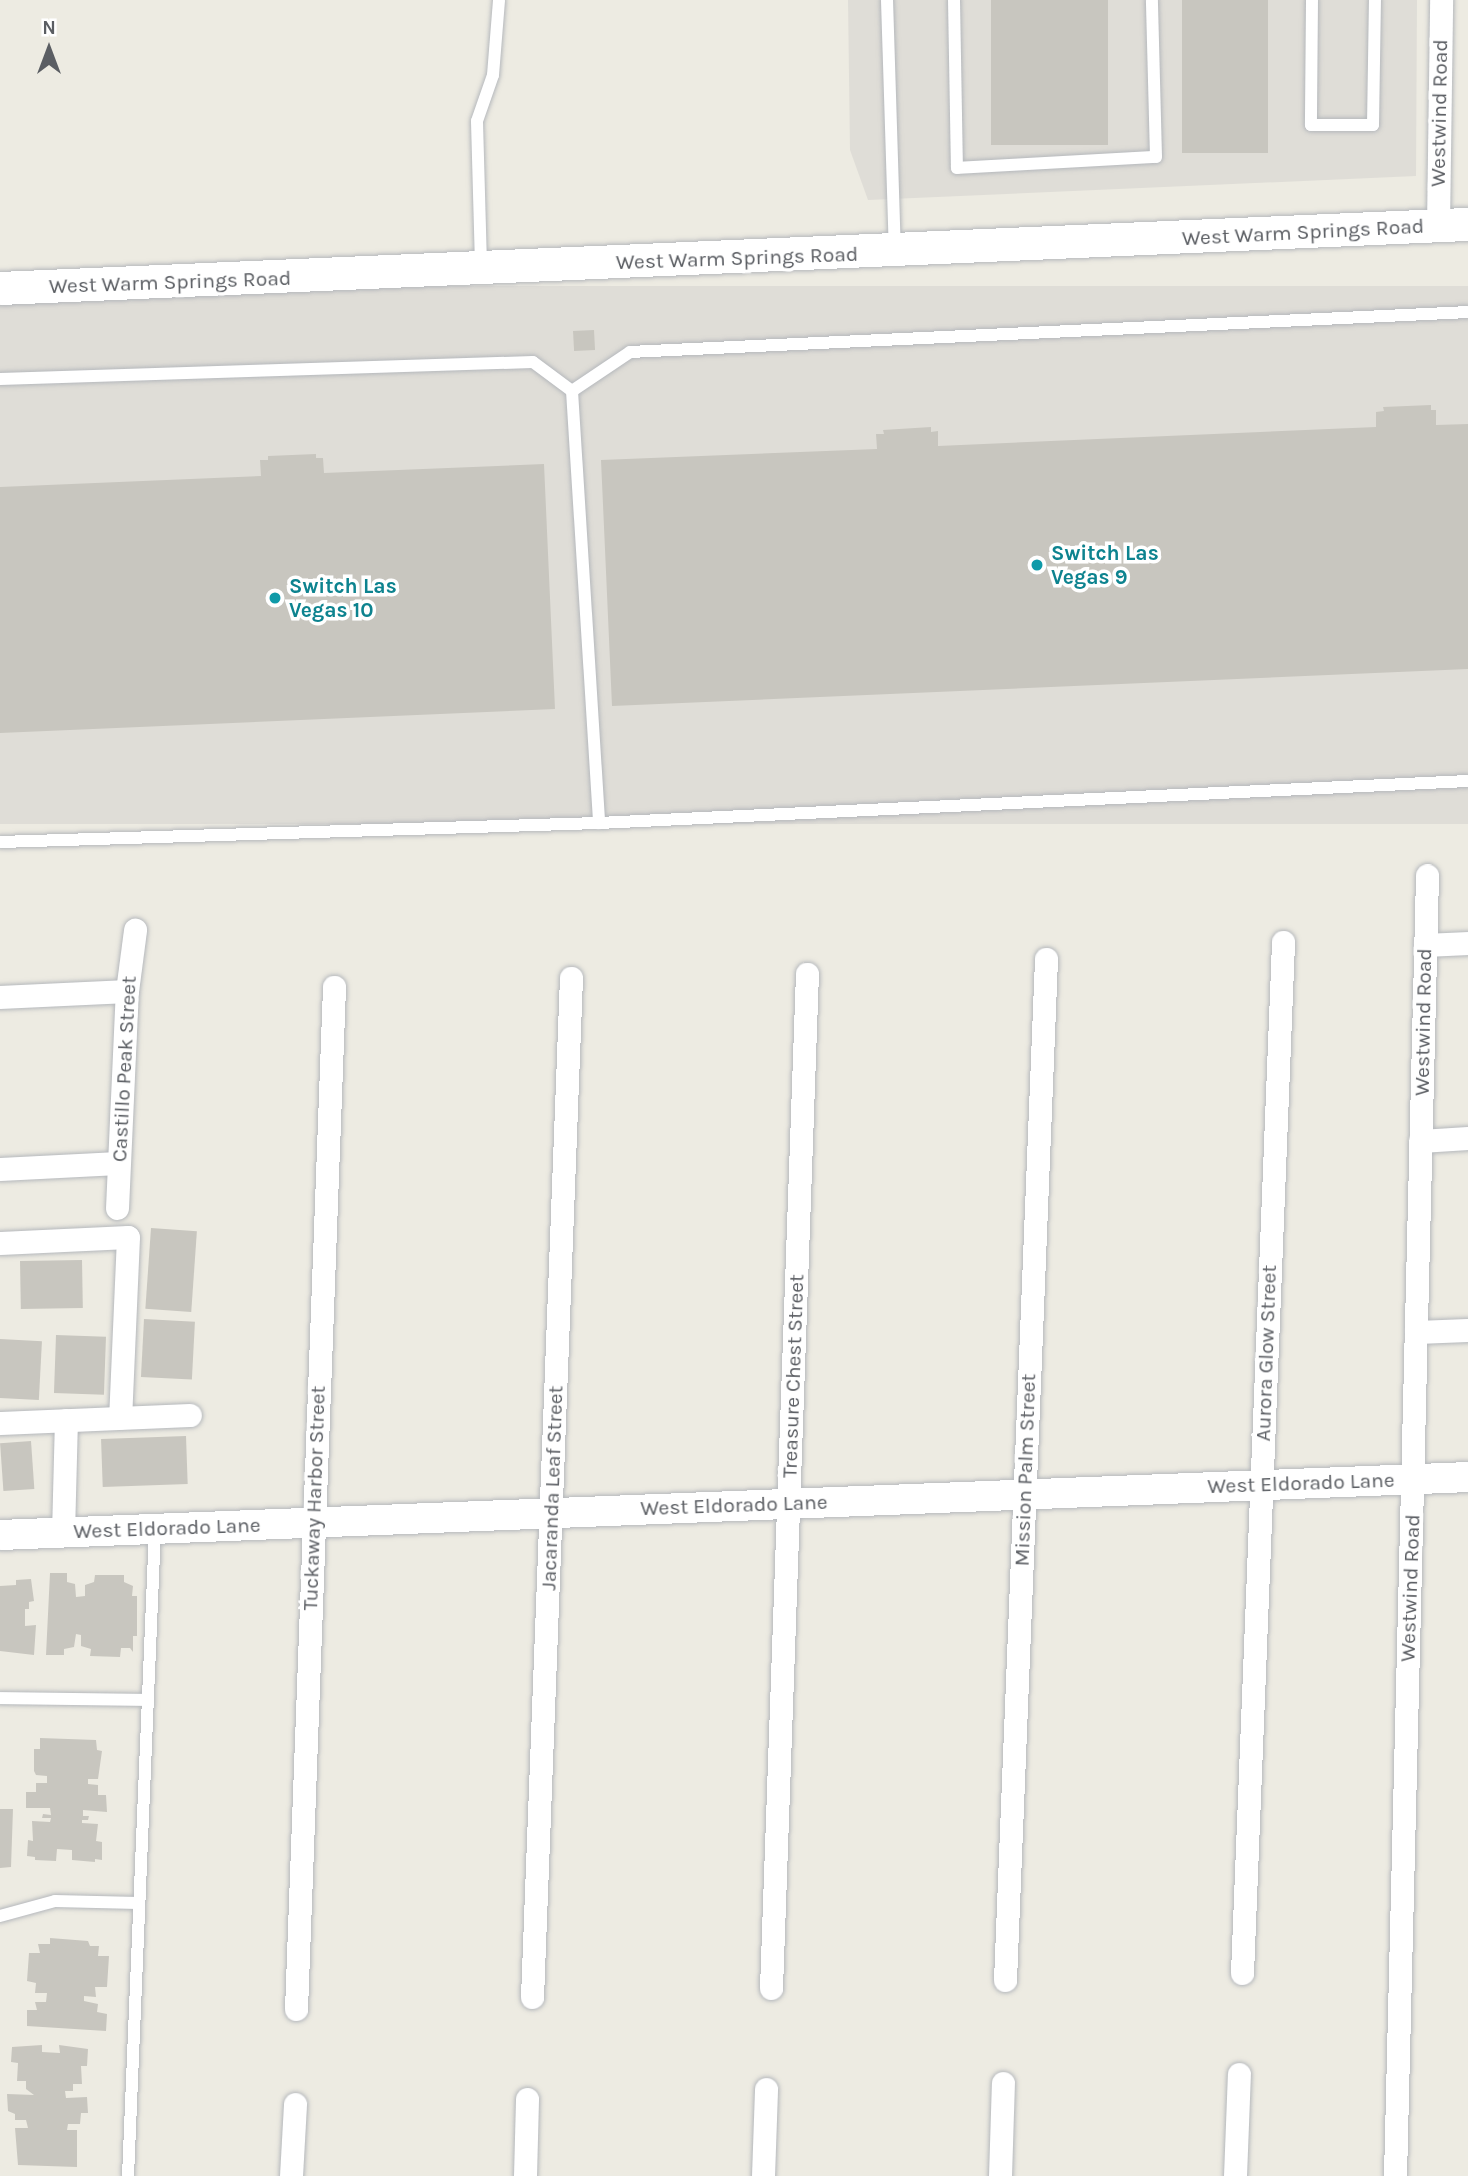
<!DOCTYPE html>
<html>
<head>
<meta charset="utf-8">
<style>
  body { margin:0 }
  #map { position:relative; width:1468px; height:2176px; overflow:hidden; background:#edebe2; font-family:Karla,sans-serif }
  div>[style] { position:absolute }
  .industrial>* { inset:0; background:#dfddd7; transform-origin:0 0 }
  .building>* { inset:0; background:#c8c6bf; transform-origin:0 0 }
  .roads { filter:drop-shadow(0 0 2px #b5b8bc) drop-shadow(0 0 2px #b5b8bc) }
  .service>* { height:12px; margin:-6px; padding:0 6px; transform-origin:6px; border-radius:6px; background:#fff }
  .minor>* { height:23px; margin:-11.5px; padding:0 11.5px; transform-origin:11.5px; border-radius:11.5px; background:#fff }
  .tertiary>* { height:30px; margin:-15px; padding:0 15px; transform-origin:15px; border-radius:15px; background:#fff }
  .secondary>* { height:33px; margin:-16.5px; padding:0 16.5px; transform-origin:16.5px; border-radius:16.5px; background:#fff }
  .dots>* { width:19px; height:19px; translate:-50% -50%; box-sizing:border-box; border:4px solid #fff; border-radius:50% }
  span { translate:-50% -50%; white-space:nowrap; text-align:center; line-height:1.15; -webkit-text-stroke:7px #fff; paint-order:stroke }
  .street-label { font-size:21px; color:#5b5e63 }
  .culture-label { font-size:21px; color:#0d838f; font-weight:700 }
  .left { translate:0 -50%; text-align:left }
  .north { position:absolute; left:14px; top:14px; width:70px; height:70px; -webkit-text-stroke:5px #fff; paint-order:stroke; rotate:0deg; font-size:19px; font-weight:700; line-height:28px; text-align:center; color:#5b5e63 }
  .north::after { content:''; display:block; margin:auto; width:24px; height:32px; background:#5b5e63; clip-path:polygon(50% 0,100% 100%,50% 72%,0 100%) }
</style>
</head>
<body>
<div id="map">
  <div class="industrial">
    <i style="clip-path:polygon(848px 0,1417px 0,1416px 176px,868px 200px,850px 150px)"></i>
    <i style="left:1468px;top:286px;width:538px;height:1469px;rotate:90deg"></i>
  </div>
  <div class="building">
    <i style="left:991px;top:0;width:117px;height:145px"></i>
    <i style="left:1182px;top:0;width:86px;height:153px"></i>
    <i style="left:594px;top:330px;width:20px;height:21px;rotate:87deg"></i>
    <i style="clip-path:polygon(1431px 405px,1431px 410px,1436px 410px,1436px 425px,1468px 424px,1468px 669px,612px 706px,601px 460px,877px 449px,876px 434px,884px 434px,883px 430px,931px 427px,931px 432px,938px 431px,938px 446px,1376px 427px,1376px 412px,1384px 411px,1383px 407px)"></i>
    <i style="clip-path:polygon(316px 454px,316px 458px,323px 458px,324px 473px,544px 464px,555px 709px,0 733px,0 487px,261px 476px,260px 460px,268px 460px,268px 456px)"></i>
    <i style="left:151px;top:1228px;width:46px;height:81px;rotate:4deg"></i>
    <i style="left:82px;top:1260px;width:48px;height:62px;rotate:89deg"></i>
    <i style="left:144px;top:1319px;width:51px;height:58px;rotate:3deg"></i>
    <i style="left:56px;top:1335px;width:50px;height:58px;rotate:2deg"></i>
    <i style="left:0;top:1339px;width:42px;height:59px;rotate:3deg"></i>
    <i style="left:186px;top:1436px;width:48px;height:85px;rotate:88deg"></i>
    <i style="left:31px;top:1441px;width:48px;height:31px;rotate:86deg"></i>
    <i style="clip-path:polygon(50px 1573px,67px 1573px,67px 1582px,75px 1584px,76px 1597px,85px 1596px,85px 1585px,94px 1582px,95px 1575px,124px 1575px,124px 1582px,133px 1586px,132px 1596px,137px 1596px,137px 1636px,133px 1636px,133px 1652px,130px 1648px,121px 1648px,120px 1657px,90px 1656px,91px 1649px,81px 1646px,81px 1635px,76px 1634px,74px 1647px,64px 1649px,64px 1655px,46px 1655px)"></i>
    <i style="clip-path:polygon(31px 1579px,34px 1601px,29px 1602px,29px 1609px,25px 1609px,25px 1626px,36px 1625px,34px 1655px,0 1651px,0 1586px,16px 1585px,16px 1580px)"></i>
    <i style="clip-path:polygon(40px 1738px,96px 1740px,97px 1750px,102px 1751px,98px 1779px,88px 1779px,88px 1784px,98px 1785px,98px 1795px,106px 1795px,107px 1812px,83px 1810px,83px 1816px,89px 1816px,88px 1820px,82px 1820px,82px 1823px,98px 1824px,96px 1841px,102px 1842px,102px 1860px,95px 1859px,95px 1862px,72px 1860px,72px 1850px,57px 1849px,56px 1861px,35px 1860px,35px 1857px,27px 1856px,28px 1840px,33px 1841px,32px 1821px,50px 1822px,51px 1818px,42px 1818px,43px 1814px,51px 1815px,50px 1808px,26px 1808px,26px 1792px,36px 1792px,36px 1783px,47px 1783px,47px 1776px,36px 1775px,34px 1771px,34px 1749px,40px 1749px)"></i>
    <i style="clip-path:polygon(0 1809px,13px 1809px,11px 1867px,0 1868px)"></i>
    <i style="clip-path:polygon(50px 1938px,88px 1941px,90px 1946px,99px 1946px,98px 1956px,109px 1956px,107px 1987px,95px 1987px,96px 1997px,84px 1996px,84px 2001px,98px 2004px,97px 2012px,107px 2014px,106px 2031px,27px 2026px,27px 2010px,37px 2010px,35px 2002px,46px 2002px,47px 1993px,35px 1993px,36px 1983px,27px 1981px,29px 1953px,40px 1953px,38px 1944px,50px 1944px)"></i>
    <i style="clip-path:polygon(42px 2045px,42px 2052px,60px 2053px,59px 2045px,88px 2049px,87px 2066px,81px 2066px,82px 2084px,73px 2084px,73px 2091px,65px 2091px,66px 2098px,87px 2097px,88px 2113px,81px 2113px,80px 2124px,68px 2124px,67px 2130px,77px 2130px,77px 2167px,18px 2165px,15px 2128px,28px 2128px,26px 2120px,15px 2120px,15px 2114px,8px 2111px,7px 2094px,34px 2095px,26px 2089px,26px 2081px,17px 2081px,18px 2063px,11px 2062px,12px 2047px)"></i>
  </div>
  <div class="roads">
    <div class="service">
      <i style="left:887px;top:0;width:248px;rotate:88.2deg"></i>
      <i style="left:954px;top:0;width:168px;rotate:89deg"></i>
      <i style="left:957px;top:168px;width:199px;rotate:-3.2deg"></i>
      <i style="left:1156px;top:157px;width:157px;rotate:-91.5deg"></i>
      <i style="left:1312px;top:0;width:125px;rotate:90.5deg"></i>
      <i style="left:1311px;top:125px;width:62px"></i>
      <i style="left:1373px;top:125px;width:125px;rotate:-89.1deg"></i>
      <i style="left:481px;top:265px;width:144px;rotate:-91.6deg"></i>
      <i style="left:477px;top:121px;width:49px;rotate:-70.8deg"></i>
      <i style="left:493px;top:75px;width:75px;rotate:-85.4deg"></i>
      <i style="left:0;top:379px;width:533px;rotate:-1.83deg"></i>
      <i style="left:533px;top:362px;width:49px;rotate:36.6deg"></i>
      <i style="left:572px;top:391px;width:70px;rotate:-33.9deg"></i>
      <i style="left:630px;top:352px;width:839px;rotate:-2.73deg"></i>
      <i style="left:572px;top:391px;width:433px;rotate:86.4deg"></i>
      <i style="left:0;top:842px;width:599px;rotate:-1.82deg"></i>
      <i style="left:599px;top:823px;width:870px;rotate:-2.77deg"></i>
      <i style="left:0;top:1698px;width:146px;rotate:0.8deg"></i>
      <i style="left:0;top:1916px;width:57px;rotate:-15.3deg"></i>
      <i style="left:55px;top:1901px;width:83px;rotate:1.4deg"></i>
      <i style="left:128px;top:2176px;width:647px;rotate:-87.61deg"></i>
    </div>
    <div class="minor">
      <i style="left:1438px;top:226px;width:226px;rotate:-89.2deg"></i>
      <i style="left:1425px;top:945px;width:43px;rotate:-2.7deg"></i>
      <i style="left:0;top:997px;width:127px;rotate:-2.7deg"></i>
      <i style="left:1420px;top:1141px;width:48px;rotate:-3.6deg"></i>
      <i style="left:0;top:1169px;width:118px;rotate:-2.9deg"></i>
      <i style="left:117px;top:1208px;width:217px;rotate:-87.4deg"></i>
      <i style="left:127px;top:991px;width:62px;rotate:-82.5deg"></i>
      <i style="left:0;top:1243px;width:128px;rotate:-2.7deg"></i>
      <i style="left:128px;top:1237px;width:181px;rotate:92.5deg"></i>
      <i style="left:1416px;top:1332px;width:52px;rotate:-2.2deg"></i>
      <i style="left:0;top:1423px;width:190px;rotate:-2.4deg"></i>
      <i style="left:63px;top:1533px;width:113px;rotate:-88.5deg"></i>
      <i style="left:1242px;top:1973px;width:1032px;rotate:-87.72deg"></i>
      <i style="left:1005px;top:1980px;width:1022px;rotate:-87.7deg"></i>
      <i style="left:771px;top:1988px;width:1015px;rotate:-87.97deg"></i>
      <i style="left:532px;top:1997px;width:1020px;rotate:-87.81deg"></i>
      <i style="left:296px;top:2009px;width:1023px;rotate:-87.87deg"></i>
      <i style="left:291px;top:2176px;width:72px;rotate:-86.8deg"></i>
      <i style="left:525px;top:2176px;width:77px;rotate:-88.5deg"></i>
      <i style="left:763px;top:2176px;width:87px;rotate:-88deg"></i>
      <i style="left:1000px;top:2176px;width:93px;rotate:-88.2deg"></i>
      <i style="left:1235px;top:2176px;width:102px;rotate:-87.8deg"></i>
      <i style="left:1395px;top:2176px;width:1301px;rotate:-88.59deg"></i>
    </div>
    <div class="tertiary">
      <i style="left:0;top:1535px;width:1469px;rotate:-2.26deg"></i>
    </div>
    <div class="secondary">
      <i style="left:0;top:288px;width:1469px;rotate:-2.5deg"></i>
    </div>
  </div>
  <div class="dots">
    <i style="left:1037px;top:565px;background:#0f9aa8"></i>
    <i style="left:275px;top:598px;background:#0f9aa8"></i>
  </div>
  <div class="street-label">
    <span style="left:1439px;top:113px;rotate:-89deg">Westwind Road</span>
    <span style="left:1303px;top:232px;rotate:-3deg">West Warm Springs Road</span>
    <span style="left:737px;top:258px;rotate:-2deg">West Warm Springs Road</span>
    <span style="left:170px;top:282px;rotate:-2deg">West Warm Springs Road</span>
    <span style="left:1423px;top:1022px;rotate:-89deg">Westwind Road</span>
    <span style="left:124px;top:1069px;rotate:-87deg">Castillo Peak Street</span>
    <span style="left:1266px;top:1353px;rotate:-88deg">Aurora Glow Street</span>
    <span style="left:793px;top:1376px;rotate:-88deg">Treasure Chest Street</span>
    <span style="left:1025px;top:1470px;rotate:-88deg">Mission Palm Street</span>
    <span style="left:1301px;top:1483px;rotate:-2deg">West Eldorado Lane</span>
    <span style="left:552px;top:1488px;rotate:-88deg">Jacaranda Leaf Street</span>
    <span style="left:314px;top:1498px;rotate:-88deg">Tuckaway Harbor Street</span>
    <span style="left:734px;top:1505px;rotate:-2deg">West Eldorado Lane</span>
    <span style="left:167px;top:1528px;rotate:-2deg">West Eldorado Lane</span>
    <span style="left:1410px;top:1588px;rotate:-88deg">Westwind Road</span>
  </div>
  <div class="culture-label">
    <span class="left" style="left:1051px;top:565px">Switch Las<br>Vegas 9</span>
    <span class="left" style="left:289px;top:598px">Switch Las<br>Vegas 10</span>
  </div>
  <div class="north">N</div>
</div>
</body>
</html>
